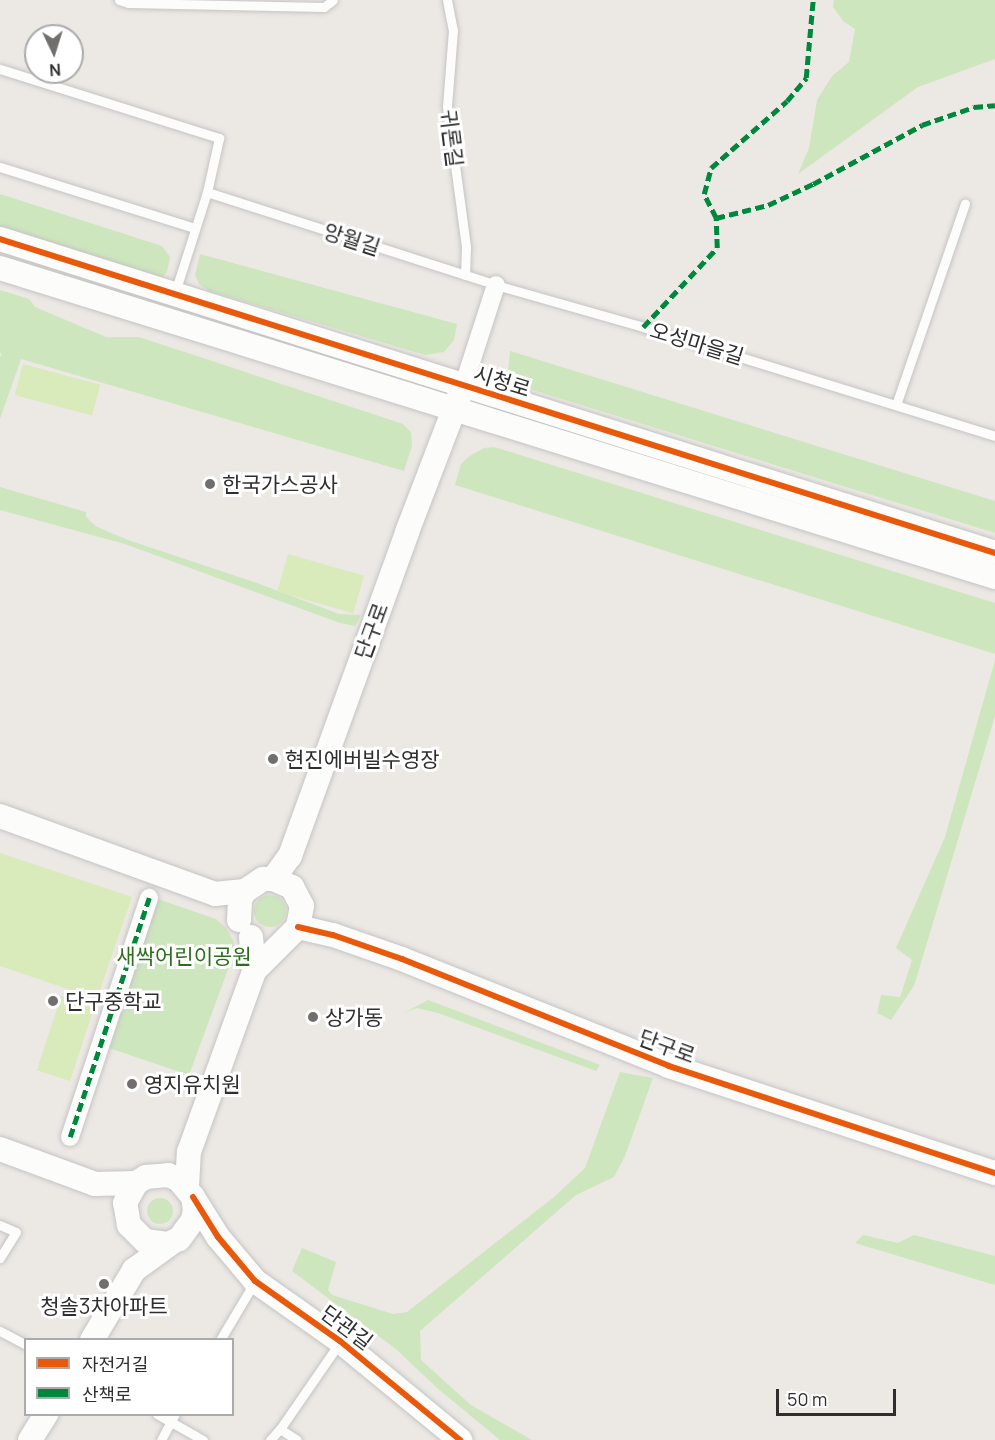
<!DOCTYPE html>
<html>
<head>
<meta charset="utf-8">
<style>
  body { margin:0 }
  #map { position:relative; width:995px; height:1440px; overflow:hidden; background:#ece8e4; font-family:Manrope,"Noto Sans KR",sans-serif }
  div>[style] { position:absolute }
  .green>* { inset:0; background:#cee6be }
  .round { border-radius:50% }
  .pitch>* { inset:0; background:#d9eabb; transform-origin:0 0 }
  .roads { filter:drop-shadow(0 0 2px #c5c4c5) drop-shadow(0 0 2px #c5c4c5) }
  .lane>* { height:9px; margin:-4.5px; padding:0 4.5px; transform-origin:4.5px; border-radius:4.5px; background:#fcfcfb }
  .street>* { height:18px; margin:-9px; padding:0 9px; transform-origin:9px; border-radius:9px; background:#fcfcfb }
  .secondary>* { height:24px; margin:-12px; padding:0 12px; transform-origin:12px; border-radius:12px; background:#fcfcfb }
  .quiet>* { height:4.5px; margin-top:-2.25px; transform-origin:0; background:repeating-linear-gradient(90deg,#00873e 0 9px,transparent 0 13.5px) }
  .cycleway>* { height:6px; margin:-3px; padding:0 3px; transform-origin:3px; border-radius:3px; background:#e8590c }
  .dots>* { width:16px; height:16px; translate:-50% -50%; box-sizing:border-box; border:3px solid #fff; border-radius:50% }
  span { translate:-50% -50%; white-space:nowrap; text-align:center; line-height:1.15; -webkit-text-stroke:6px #fff; paint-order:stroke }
  .street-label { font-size:21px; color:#2e2e2e }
  .poi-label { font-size:21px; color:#2e2e2e }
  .left { translate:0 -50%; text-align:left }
  .park-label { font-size:21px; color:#2c6e1b }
  .legend { position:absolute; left:24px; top:1338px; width:210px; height:78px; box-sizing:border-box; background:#fff; border:2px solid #ababab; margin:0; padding:8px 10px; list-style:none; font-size:18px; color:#2e2e2e }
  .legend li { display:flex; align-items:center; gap:12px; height:30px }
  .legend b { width:30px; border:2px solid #ababab }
  .north { position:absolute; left:24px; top:24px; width:60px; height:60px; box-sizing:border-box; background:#fff; border:2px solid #ababab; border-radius:50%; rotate:176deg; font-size:16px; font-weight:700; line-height:24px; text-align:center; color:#2e2e2e }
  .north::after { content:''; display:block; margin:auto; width:21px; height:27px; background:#706f6e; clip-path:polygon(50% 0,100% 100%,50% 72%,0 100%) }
  .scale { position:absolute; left:776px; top:1389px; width:120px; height:27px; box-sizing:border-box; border:3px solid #2e2e2e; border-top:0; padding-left:8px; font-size:18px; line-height:21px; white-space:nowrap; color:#2e2e2e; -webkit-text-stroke:4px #fff; paint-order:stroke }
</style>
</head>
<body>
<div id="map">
  <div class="green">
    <i style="clip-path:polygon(834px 0,995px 0,995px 59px,918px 87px,798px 174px,809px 148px,817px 100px,832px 76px,849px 62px,855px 29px,843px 21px,833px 7px)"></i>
    <i style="clip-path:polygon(0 194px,162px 246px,170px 257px,167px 272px,162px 278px,0 226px)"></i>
    <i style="clip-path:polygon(200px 254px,457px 324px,454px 340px,444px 352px,425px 355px,209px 291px,199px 284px,195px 275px)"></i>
    <i style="clip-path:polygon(0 290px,29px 299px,35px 307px,106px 337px,139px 337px,403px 424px,411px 432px,412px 446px,404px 471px,21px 359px,0 419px,0 357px,2px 354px,0 353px)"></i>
    <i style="clip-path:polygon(510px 351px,995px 501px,995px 533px,523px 387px,508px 374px)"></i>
    <i style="clip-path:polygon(494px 447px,995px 603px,995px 654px,455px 485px,461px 464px,468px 457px,484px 448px)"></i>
    <i style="clip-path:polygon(0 487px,86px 512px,86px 517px,97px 527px,128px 540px,257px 583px,339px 614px,361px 615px,355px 626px,340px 623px,125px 544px,0 510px)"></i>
    <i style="clip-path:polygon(995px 660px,995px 716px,914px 986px,891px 1020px,877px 1013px,881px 995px,900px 997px,912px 960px,896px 948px,945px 837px)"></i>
    <i class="round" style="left:254px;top:895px;width:32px;height:32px"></i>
    <i style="clip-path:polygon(155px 898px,216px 919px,226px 928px,234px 942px,233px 956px,189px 1075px,106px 1047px)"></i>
    <i style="clip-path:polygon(428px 1000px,600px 1065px,596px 1071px,438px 1013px,417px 1008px,404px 1013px)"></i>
    <i style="clip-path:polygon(620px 1072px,653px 1078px,625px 1156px,614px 1177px,576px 1195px,420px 1331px,421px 1360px,471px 1405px,532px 1440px,500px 1440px,437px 1388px,397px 1350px,292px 1271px,302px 1248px,336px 1262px,328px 1290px,332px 1295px,393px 1314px,407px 1312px,554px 1197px,585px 1168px)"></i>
    <i class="round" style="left:147px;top:1198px;width:26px;height:26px"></i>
    <i style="clip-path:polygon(863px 1235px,898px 1243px,914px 1235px,995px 1256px,995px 1285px,855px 1243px)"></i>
  </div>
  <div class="pitch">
    <i style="left:23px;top:364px;width:80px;height:32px;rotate:15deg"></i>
    <i style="left:288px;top:554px;width:79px;height:39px;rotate:16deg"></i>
    <i style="clip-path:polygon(0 853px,132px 897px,97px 999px,0 966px)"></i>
    <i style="left:61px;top:996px;width:35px;height:78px;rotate:18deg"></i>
  </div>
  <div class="roads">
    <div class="lane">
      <i style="left:119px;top:0;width:9px;rotate:18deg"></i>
      <i style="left:128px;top:3px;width:196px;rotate:1.2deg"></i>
      <i style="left:324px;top:7px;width:11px;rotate:-38deg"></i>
      <i style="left:447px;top:0;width:31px;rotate:79deg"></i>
      <i style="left:453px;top:30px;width:76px;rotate:94.5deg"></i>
      <i style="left:447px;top:106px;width:142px;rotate:82.3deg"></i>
      <i style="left:466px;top:247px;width:28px;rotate:92deg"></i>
      <i style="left:0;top:69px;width:230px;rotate:17.5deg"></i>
      <i style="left:219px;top:138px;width:55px;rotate:102.5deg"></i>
      <i style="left:207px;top:192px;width:105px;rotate:107.7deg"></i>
      <i style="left:0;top:167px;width:204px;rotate:17.4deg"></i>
      <i style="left:207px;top:192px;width:304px;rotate:17.8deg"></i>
      <i style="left:496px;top:285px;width:153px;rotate:15.9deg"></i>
      <i style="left:643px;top:327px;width:368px;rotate:17.2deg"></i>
      <i style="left:896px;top:405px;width:213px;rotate:-71.1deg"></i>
      <i style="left:0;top:1225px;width:17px;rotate:24deg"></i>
      <i style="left:16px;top:1232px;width:31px;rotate:122deg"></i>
      <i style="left:0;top:1331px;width:30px;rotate:28deg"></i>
      <i style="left:220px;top:1340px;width:66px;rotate:-59.2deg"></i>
      <i style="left:157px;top:1414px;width:53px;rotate:29.5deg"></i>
      <i style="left:280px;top:1429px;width:106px;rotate:-55.4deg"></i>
      <i style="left:161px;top:1440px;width:30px;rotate:-62deg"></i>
      <i style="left:270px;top:1440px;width:15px;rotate:-48deg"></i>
      <i style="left:280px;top:1429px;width:20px;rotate:33deg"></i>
    </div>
    <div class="street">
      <i style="left:463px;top:387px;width:107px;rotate:-72.1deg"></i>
      <i style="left:70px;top:1137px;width:252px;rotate:-71.7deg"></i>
    </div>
    <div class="secondary">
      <i style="left:0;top:239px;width:1043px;rotate:17.51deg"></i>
      <i style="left:0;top:268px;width:1042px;rotate:17.25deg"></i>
      <i style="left:0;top:816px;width:229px;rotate:19.9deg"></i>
      <i style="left:215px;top:894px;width:30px;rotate:-6deg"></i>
      <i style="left:273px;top:879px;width:29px;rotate:-54deg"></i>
      <i style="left:290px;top:856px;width:344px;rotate:-70.1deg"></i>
      <i style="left:407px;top:532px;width:148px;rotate:-69deg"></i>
      <i style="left:239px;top:920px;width:21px;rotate:-87deg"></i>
      <i style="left:240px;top:899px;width:9px;rotate:-58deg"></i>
      <i style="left:245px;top:891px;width:22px;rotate:-34deg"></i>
      <i style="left:263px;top:879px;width:10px"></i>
      <i style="left:273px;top:879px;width:21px;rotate:23deg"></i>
      <i style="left:292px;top:887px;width:21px;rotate:62deg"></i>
      <i style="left:302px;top:906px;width:21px;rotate:101deg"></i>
      <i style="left:298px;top:927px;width:62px;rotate:135deg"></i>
      <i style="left:298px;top:927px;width:36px;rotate:13deg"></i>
      <i style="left:333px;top:935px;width:73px;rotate:19.2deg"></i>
      <i style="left:402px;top:959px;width:288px;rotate:21.8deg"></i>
      <i style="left:669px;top:1066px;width:343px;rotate:18.2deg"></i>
      <i style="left:0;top:1149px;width:101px;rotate:20.2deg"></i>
      <i style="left:95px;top:1184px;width:41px;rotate:-1.4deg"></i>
      <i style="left:187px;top:1187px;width:35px;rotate:-87deg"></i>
      <i style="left:189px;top:1152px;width:192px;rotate:-70.2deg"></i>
      <i style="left:254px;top:971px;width:34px;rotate:-95deg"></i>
      <i style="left:193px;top:1197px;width:47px;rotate:58deg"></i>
      <i style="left:218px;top:1237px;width:57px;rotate:49.9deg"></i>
      <i style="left:255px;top:1281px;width:104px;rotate:35.2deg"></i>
      <i style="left:340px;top:1341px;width:156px;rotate:39.5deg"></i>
      <i style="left:167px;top:1244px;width:22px;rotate:-172deg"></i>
      <i style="left:145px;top:1241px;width:23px;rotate:-135deg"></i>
      <i style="left:129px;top:1225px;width:22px;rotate:-100deg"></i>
      <i style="left:125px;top:1203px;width:23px;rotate:-61deg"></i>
      <i style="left:136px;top:1183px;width:12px;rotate:-31deg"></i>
      <i style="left:146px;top:1177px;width:22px;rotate:-5deg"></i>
      <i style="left:168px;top:1175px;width:11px;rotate:22deg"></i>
      <i style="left:178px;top:1179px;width:23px;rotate:50deg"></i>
      <i style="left:193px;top:1197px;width:12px;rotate:81deg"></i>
      <i style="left:195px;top:1209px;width:11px;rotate:100deg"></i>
      <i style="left:193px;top:1220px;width:24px;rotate:126deg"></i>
      <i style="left:92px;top:1340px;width:82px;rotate:-59deg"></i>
      <i style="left:134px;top:1270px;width:49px;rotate:-35.9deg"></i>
      <i style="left:30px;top:1440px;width:31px;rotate:-58deg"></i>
    </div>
  </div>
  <div class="quiet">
    <i style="left:716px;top:218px;width:54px;rotate:-14deg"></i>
    <i style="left:768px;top:205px;width:50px;rotate:-25deg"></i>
    <i style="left:813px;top:184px;width:124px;rotate:-28.4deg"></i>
    <i style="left:922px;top:125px;width:55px;rotate:-19.1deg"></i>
    <i style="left:974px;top:107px;width:21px;rotate:-5deg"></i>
    <i style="left:643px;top:327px;width:108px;rotate:-46.9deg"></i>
    <i style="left:717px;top:248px;width:30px;rotate:-92deg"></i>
    <i style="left:716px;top:218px;width:27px;rotate:-117deg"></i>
    <i style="left:704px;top:194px;width:27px;rotate:-75deg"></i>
    <i style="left:711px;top:168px;width:101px;rotate:-41.4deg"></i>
    <i style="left:787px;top:101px;width:30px;rotate:-50deg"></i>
    <i style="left:806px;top:78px;width:78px;rotate:-84.9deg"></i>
    <i style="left:70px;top:1137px;width:252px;rotate:-71.7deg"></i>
  </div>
  <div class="cycleway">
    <i style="left:0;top:239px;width:1043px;rotate:17.51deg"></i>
    <i style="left:298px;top:927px;width:36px;rotate:13deg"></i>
    <i style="left:333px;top:935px;width:73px;rotate:19.2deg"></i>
    <i style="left:402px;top:959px;width:288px;rotate:21.8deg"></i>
    <i style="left:669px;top:1066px;width:343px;rotate:18.2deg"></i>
    <i style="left:193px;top:1197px;width:47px;rotate:58deg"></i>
    <i style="left:218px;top:1237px;width:57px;rotate:49.9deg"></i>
    <i style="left:255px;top:1281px;width:104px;rotate:35.2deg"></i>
    <i style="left:340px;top:1341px;width:156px;rotate:39.5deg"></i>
  </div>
  <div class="dots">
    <i style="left:210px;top:484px;background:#706f6e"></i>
    <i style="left:273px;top:759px;background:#706f6e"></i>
    <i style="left:53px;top:1001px;background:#706f6e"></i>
    <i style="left:313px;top:1017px;background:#706f6e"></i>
    <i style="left:132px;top:1084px;background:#706f6e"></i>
    <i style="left:104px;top:1284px;background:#706f6e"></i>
  </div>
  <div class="street-label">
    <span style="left:452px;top:138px;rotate:83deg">귀론길</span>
    <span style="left:352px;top:239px;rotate:18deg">앙월길</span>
    <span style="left:697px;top:343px;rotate:17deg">오성마을길</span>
    <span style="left:502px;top:381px;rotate:17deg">시청로</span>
    <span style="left:371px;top:631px;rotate:-70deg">단구로</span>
    <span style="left:667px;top:1046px;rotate:20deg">단구로</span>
    <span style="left:347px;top:1327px;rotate:37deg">단관길</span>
  </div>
  <div class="poi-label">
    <span class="left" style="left:222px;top:484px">한국가스공사</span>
    <span class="left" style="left:285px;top:759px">현진에버빌수영장</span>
    <span class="left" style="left:65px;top:1001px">단구중학교</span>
    <span class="left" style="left:325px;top:1017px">상가동</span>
    <span class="left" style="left:144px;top:1084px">영지유치원</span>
    <span style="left:104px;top:1306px">청솔3차아파트</span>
  </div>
  <div class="park-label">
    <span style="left:184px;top:956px">새싹어린이공원</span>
  </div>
  <ul class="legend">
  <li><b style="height:8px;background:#e8590c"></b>자전거길</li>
  <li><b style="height:8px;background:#00873e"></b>산책로</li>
  </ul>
  <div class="north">N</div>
  <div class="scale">50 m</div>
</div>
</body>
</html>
